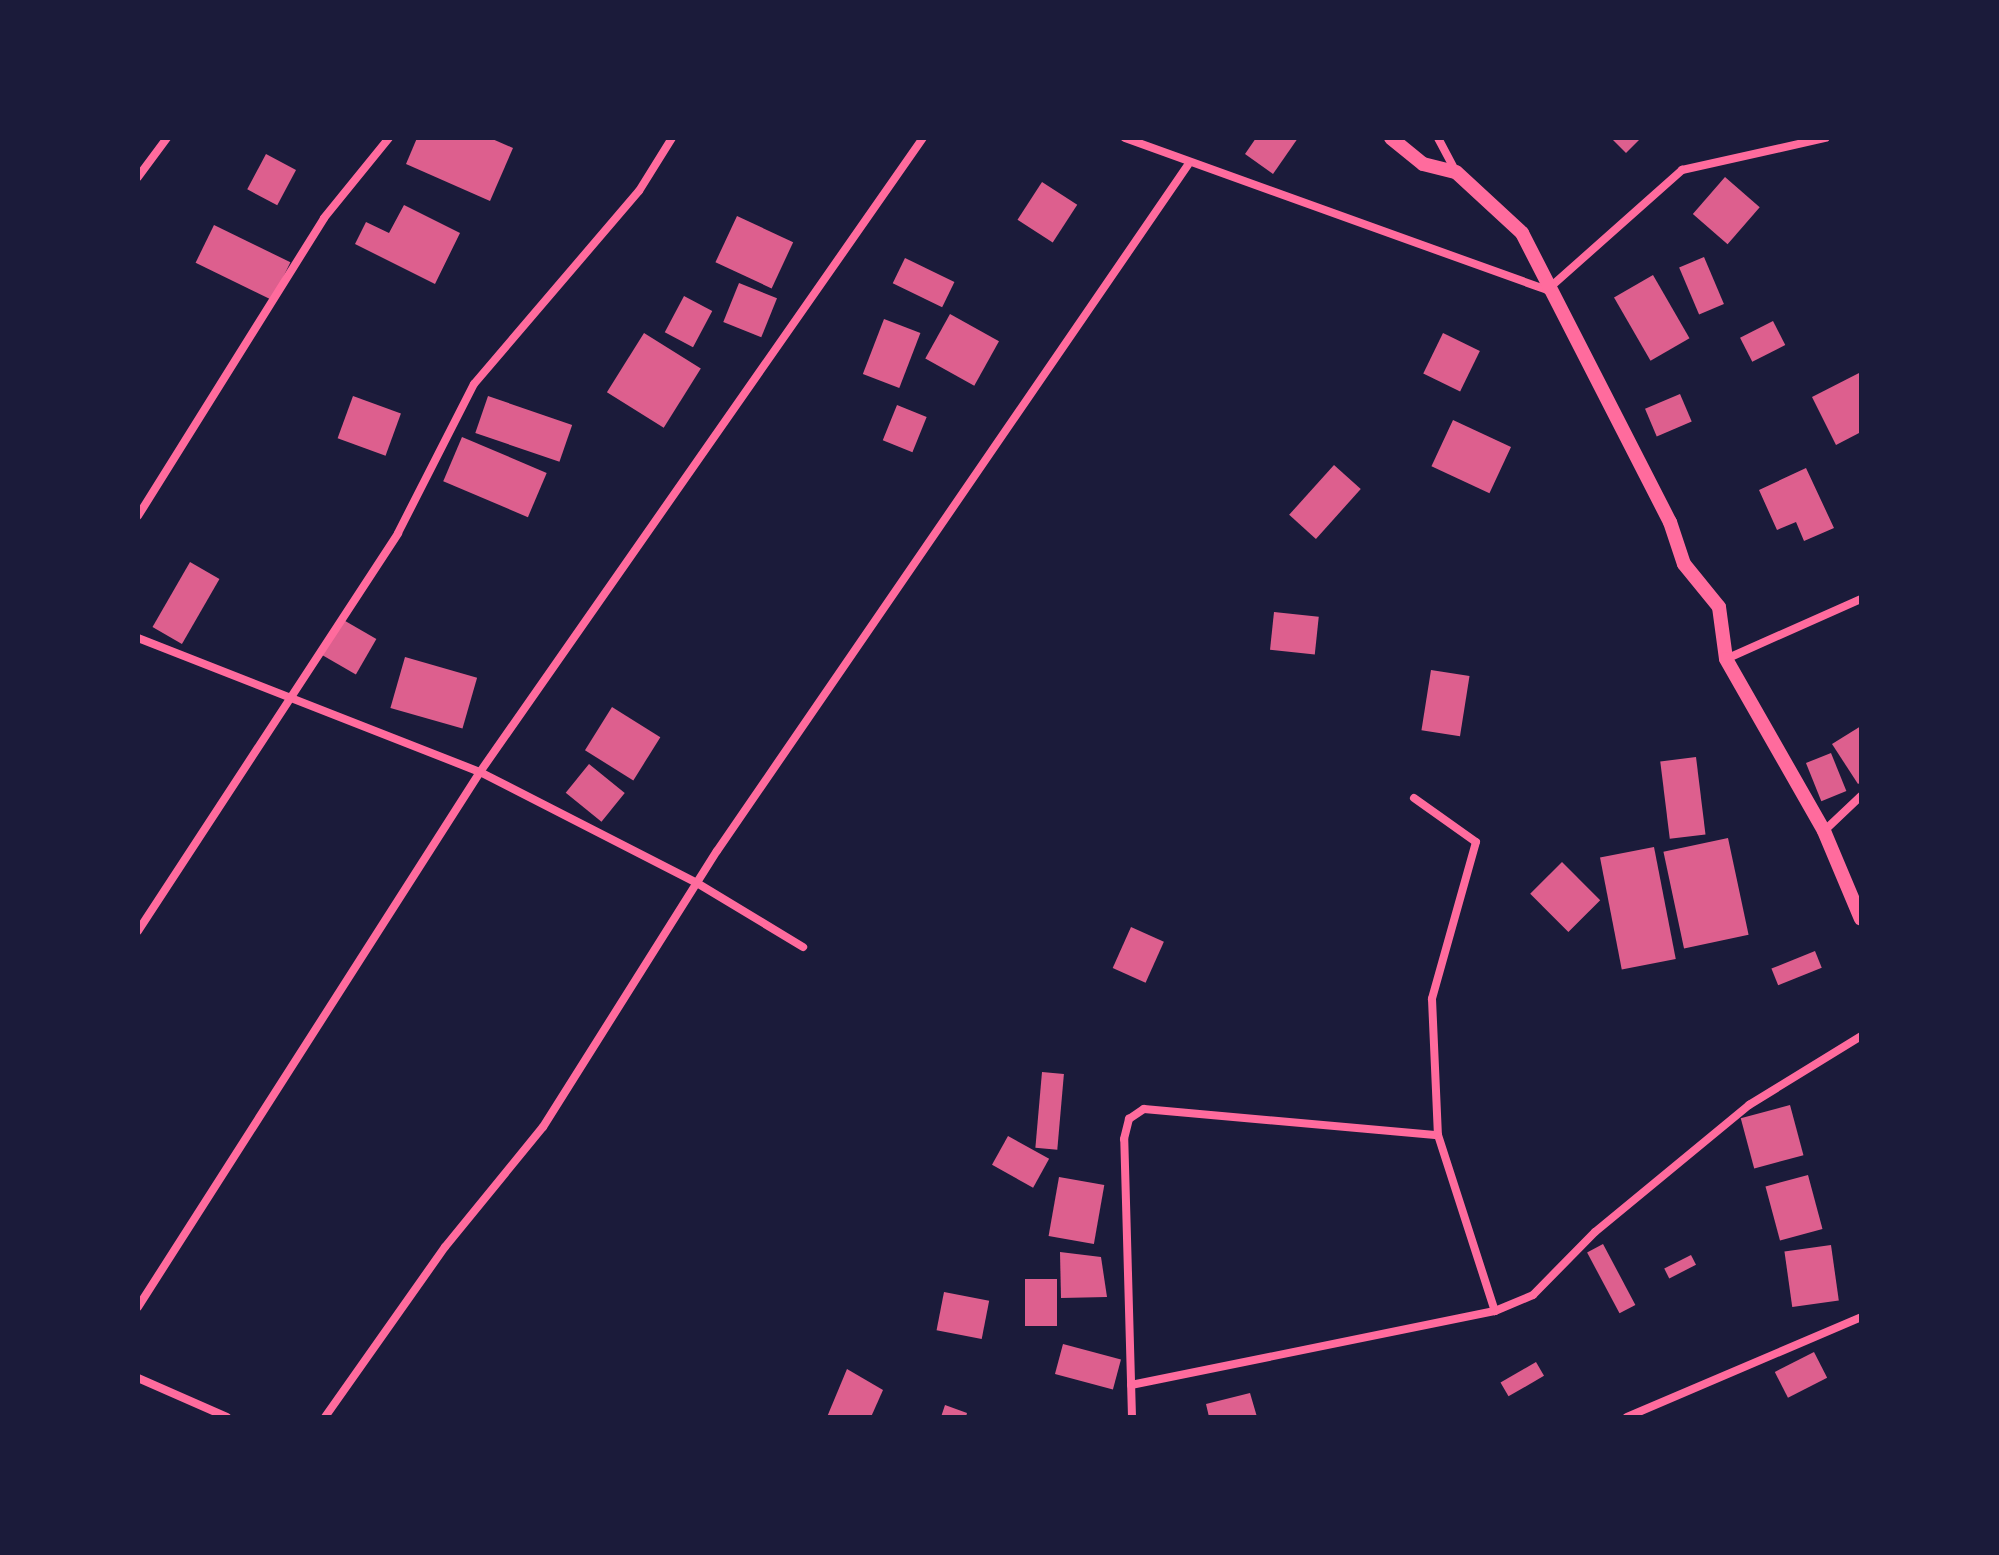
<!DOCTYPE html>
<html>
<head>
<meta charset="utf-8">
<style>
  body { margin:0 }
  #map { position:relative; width:1999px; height:1555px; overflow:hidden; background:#1b1b3a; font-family:"Varela Round",sans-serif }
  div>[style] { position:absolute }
  .building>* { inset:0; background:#dd5f8e; transform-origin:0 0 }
  .minor>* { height:8px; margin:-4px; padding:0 4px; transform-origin:4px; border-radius:4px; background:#ff6b9d }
  .tertiary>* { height:14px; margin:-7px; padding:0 7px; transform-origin:7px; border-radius:7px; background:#ff6b9d }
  span { translate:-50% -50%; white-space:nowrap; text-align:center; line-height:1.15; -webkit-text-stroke:7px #1b1b3a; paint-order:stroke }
  .frame { position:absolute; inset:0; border:140px solid #1b1b3a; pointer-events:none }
</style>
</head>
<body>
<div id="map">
  <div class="building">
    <i style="clip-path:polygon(417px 138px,490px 138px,513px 148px,490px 201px,406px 164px)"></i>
    <i style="clip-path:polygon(1256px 138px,1298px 138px,1273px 174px,1245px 154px)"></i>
    <i style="clip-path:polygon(1611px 138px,1641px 138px,1626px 153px)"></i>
    <i style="left:266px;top:154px;width:34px;height:40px;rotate:28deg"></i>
    <i style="left:1725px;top:177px;width:46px;height:49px;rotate:41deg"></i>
    <i style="left:1042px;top:182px;width:42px;height:45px;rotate:33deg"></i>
    <i style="clip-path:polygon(404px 205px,460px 233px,435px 284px,355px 244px,366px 222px,389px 233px)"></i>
    <i style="left:737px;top:216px;width:62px;height:51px;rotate:25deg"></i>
    <i style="left:214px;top:225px;width:85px;height:42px;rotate:26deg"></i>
    <i style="left:1704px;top:257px;width:51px;height:27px;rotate:67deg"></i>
    <i style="left:905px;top:258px;width:55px;height:28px;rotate:26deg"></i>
    <i style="left:1653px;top:275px;width:73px;height:45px;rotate:60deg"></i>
    <i style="left:739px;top:283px;width:41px;height:42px;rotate:22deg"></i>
    <i style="left:684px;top:296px;width:32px;height:41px;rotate:28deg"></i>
    <i style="left:950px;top:314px;width:56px;height:51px;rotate:29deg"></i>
    <i style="left:884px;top:319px;width:39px;height:59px;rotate:21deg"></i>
    <i style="left:1773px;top:321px;width:27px;height:37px;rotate:63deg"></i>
    <i style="left:644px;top:333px;width:67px;height:70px;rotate:32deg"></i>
    <i style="left:1443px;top:333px;width:41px;height:45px;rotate:26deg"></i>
    <i style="clip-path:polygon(1861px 372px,1861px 432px,1836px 445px,1812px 397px)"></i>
    <i style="left:1680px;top:394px;width:30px;height:38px;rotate:67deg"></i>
    <i style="left:353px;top:396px;width:51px;height:45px;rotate:20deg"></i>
    <i style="left:488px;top:396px;width:89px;height:39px;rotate:19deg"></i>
    <i style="left:897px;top:405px;width:32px;height:38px;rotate:22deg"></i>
    <i style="left:1453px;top:420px;width:64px;height:51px;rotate:25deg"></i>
    <i style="left:462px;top:437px;width:92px;height:48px;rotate:23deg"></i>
    <i style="left:1334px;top:465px;width:36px;height:67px;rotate:42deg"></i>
    <i style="clip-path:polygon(1806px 468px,1834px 528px,1804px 541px,1796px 522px,1777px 530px,1759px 490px)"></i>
    <i style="left:190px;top:562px;width:34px;height:75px;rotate:30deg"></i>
    <i style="left:1274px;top:612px;width:45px;height:38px;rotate:6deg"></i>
    <i style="left:340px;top:618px;width:42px;height:41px;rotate:30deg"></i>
    <i style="left:405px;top:657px;width:75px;height:53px;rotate:16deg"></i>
    <i style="left:1431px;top:670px;width:39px;height:61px;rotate:9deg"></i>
    <i style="left:612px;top:707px;width:57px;height:51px;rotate:32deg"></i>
    <i style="clip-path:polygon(1861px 726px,1861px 782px,1858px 784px,1832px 744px)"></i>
    <i style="left:1831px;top:753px;width:41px;height:27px;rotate:68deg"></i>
    <i style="left:1696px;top:757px;width:78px;height:36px;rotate:83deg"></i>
    <i style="left:589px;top:764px;width:46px;height:37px;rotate:39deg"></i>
    <i style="left:1728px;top:838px;width:99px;height:66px;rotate:78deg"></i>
    <i style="left:1654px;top:847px;width:114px;height:55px;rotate:79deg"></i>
    <i style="left:1562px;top:862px;width:54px;height:45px;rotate:45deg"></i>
    <i style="left:1131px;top:927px;width:36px;height:45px;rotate:24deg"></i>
    <i style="left:1815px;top:951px;width:18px;height:47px;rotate:68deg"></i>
    <i style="left:1042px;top:1072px;width:22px;height:76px;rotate:5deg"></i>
    <i style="left:1790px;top:1105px;width:52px;height:51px;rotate:75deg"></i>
    <i style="left:1008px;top:1136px;width:47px;height:33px;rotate:29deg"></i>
    <i style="left:1808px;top:1175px;width:56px;height:44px;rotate:75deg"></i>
    <i style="left:1059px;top:1177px;width:46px;height:60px;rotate:10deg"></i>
    <i style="left:1603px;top:1244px;width:69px;height:18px;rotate:62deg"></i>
    <i style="left:1831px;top:1245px;width:56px;height:47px;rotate:82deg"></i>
    <i style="clip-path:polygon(1060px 1252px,1101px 1257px,1107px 1297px,1061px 1298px)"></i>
    <i style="left:1691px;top:1255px;width:11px;height:30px;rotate:63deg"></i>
    <i style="left:1025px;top:1279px;width:32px;height:47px"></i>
    <i style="left:944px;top:1292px;width:46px;height:39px;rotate:11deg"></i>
    <i style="left:1063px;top:1344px;width:60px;height:31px;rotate:15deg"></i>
    <i style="left:1814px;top:1352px;width:29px;height:44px;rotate:63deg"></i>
    <i style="left:1536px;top:1362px;width:16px;height:41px;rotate:60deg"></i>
    <i style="clip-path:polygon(847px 1369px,883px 1390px,871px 1417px,827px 1417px)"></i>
    <i style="clip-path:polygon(1250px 1393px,1257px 1417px,1209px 1417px,1206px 1404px)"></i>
    <i style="clip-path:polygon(945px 1405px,967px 1413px,966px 1417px,941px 1417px)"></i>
  </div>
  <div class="minor">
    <i style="left:1125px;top:138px;width:449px;rotate:19.8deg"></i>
    <i style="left:1547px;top:290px;width:181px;rotate:-41.6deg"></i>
    <i style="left:1682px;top:170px;width:147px;rotate:-12.6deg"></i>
    <i style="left:1438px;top:138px;width:38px;rotate:62deg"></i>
    <i style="left:138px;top:177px;width:49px;rotate:-53.4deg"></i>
    <i style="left:138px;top:516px;width:351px;rotate:-58deg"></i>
    <i style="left:324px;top:218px;width:103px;rotate:-50.9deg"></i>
    <i style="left:138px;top:638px;width:367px;rotate:21.4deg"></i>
    <i style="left:480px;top:772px;width:244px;rotate:27.1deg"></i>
    <i style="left:697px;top:883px;width:124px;rotate:31.1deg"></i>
    <i style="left:1726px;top:659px;width:148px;rotate:-24deg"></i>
    <i style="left:1414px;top:798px;width:76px;rotate:35.4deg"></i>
    <i style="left:1476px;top:842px;width:163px;rotate:105.7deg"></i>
    <i style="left:1432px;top:999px;width:136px;rotate:87.5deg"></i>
    <i style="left:1824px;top:831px;width:51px;rotate:-43.4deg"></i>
    <i style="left:138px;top:931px;width:475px;rotate:-56.8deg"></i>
    <i style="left:398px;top:533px;width:167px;rotate:-63deg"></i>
    <i style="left:474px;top:384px;width:254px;rotate:-49.5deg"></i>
    <i style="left:639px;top:191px;width:62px;rotate:-58.1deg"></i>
    <i style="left:138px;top:1307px;width:635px;rotate:-57.41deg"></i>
    <i style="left:480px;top:772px;width:773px;rotate:-55.06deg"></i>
    <i style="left:138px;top:1378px;width:97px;rotate:23.7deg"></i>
    <i style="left:1131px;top:1385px;width:371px;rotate:-11.5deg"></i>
    <i style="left:1495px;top:1311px;width:41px;rotate:-22.8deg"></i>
    <i style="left:1533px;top:1295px;width:88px;rotate:-45.5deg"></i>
    <i style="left:1595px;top:1232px;width:200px;rotate:-39.5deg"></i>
    <i style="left:1749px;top:1105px;width:132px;rotate:-31.6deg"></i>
    <i style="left:325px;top:1417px;width:208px;rotate:-54.8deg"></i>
    <i style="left:445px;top:1247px;width:155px;rotate:-50.8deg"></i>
    <i style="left:543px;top:1127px;width:326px;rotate:-57.8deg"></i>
    <i style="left:717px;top:851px;width:832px;rotate:-55.53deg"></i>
    <i style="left:1132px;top:1417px;width:278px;rotate:-91.6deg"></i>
    <i style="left:1124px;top:1139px;width:21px;rotate:-76deg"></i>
    <i style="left:1129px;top:1119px;width:18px;rotate:-34deg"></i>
    <i style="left:1144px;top:1109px;width:295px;rotate:5.1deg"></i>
    <i style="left:1438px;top:1135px;width:185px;rotate:72.1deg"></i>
    <i style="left:1627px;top:1417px;width:254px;rotate:-23.1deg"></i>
  </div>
  <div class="tertiary">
    <i style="left:1391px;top:138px;width:41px;rotate:39.1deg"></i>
    <i style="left:1423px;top:164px;width:34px;rotate:14deg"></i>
    <i style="left:1456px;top:172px;width:90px;rotate:42.7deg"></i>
    <i style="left:1522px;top:233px;width:325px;rotate:62.9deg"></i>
    <i style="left:1670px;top:522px;width:44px;rotate:71.6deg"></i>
    <i style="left:1684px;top:564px;width:55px;rotate:50.9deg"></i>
    <i style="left:1719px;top:607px;width:52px;rotate:82.3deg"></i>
    <i style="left:1726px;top:659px;width:198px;rotate:60.3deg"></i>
    <i style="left:1824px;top:831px;width:95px;rotate:67.2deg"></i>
  </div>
  <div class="frame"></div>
</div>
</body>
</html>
